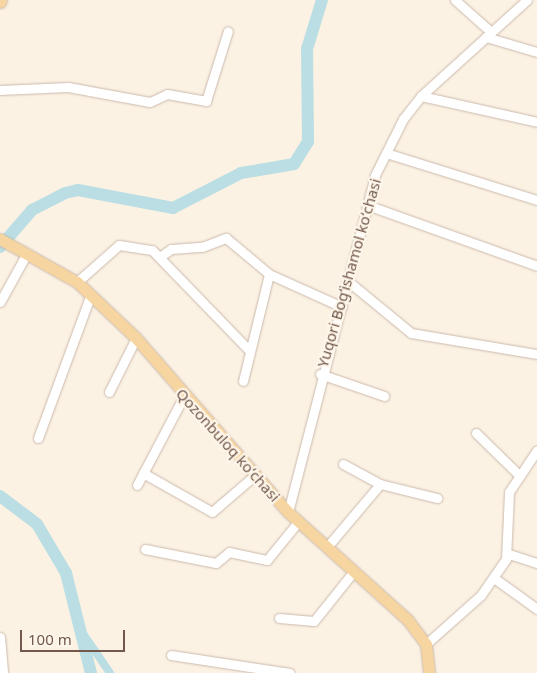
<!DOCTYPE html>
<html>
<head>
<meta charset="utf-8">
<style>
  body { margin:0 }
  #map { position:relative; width:537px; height:673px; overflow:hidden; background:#fbf2e4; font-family:"Noto Sans",sans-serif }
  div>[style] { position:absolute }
  .canal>* { height:8px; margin:-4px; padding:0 4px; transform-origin:4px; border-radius:4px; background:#badee3 }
  .river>* { height:12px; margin:-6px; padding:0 6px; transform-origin:6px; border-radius:6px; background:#badee3 }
  .roads { filter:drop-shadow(0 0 1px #ccb9ab) drop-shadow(0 0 1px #ccb9ab) }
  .minor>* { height:9px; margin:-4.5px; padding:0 4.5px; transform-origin:4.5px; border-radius:4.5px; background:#fff }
  .major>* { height:11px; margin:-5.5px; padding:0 5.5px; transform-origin:5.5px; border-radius:5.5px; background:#f6d5a0 }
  span { translate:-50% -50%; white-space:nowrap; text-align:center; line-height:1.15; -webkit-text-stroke:4.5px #fef6ea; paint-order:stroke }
  .street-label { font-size:15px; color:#72584b }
  .scale { position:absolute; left:20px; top:630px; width:105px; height:22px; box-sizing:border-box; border:2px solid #72584b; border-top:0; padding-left:6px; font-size:15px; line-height:18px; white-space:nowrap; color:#72584b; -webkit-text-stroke:4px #fef6ea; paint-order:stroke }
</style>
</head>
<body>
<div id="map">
  <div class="canal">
    <i style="left:84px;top:635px;width:46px;rotate:55.6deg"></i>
  </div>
  <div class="river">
    <i style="left:0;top:247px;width:49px;rotate:-49.1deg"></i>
    <i style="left:32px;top:210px;width:37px;rotate:-27deg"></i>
    <i style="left:65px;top:193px;width:13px;rotate:-13deg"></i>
    <i style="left:78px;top:190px;width:97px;rotate:10.7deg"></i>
    <i style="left:173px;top:208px;width:76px;rotate:-27.2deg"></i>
    <i style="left:241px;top:173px;width:54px;rotate:-9.6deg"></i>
    <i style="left:294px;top:164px;width:26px;rotate:-58deg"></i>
    <i style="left:308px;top:142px;width:93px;rotate:-90.6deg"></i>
    <i style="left:307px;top:49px;width:51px;rotate:-73deg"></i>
    <i style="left:0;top:496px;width:46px;rotate:37.1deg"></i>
    <i style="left:37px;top:524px;width:57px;rotate:59.4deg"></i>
    <i style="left:66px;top:573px;width:103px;rotate:76deg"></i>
  </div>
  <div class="roads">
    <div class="minor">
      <i style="left:455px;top:0;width:48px;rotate:41.6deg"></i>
      <i style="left:486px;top:37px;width:53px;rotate:16.4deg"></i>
      <i style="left:0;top:90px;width:68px;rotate:-2.5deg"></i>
      <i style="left:68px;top:87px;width:83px;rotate:10.4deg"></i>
      <i style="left:150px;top:102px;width:19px;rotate:-25deg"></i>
      <i style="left:167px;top:94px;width:40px;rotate:10deg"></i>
      <i style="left:206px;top:101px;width:73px;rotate:-72.6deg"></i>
      <i style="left:421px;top:96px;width:119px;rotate:12.6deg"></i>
      <i style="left:386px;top:153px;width:158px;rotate:17.3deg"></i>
      <i style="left:367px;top:205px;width:181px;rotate:19.7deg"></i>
      <i style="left:161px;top:256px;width:12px;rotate:-35deg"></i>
      <i style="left:171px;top:249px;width:31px;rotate:-4deg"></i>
      <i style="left:202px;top:247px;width:26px;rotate:-21deg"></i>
      <i style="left:226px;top:238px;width:56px;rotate:39.9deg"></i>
      <i style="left:269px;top:274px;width:80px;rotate:24.3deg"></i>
      <i style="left:77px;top:282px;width:56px;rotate:-41.4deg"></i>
      <i style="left:119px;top:245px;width:33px;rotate:9deg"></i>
      <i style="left:152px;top:250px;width:139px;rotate:45.9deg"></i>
      <i style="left:349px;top:282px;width:80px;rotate:39.4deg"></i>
      <i style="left:411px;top:333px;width:128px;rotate:9.5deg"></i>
      <i style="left:0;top:302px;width:56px;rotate:-61.1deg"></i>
      <i style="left:320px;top:374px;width:68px;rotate:19deg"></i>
      <i style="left:243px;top:381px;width:110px;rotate:-76.3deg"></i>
      <i style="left:109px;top:392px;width:60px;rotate:-63.4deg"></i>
      <i style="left:476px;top:433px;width:59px;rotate:44.3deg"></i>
      <i style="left:38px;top:438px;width:153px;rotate:-69.8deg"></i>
      <i style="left:343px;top:464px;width:42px;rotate:28.4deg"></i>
      <i style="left:380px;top:484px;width:59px;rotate:13.8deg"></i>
      <i style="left:143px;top:473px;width:79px;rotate:29.5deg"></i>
      <i style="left:212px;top:512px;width:57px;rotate:-40.7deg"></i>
      <i style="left:137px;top:485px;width:101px;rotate:-62.2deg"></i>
      <i style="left:288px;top:512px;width:348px;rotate:-75.5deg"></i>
      <i style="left:375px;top:175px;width:63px;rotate:-63.4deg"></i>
      <i style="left:403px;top:119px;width:29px;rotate:-52deg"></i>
      <i style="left:421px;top:96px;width:143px;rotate:-42.2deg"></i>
      <i style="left:327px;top:547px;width:82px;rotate:-49.9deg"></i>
      <i style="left:145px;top:549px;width:72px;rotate:11.2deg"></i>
      <i style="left:216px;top:563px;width:17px;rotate:-40deg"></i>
      <i style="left:229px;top:552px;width:39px;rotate:12deg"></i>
      <i style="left:267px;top:560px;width:49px;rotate:-50.8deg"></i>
      <i style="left:509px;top:554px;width:29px;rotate:18deg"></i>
      <i style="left:494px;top:578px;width:53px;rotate:35.8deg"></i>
      <i style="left:279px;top:618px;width:35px;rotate:5deg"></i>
      <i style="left:314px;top:621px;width:64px;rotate:-51.3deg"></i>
      <i style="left:0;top:637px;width:36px;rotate:85deg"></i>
      <i style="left:426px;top:644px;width:74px;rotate:-41.7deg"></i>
      <i style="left:481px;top:595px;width:44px;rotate:-55.2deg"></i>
      <i style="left:506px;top:559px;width:67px;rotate:-87.4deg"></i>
      <i style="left:509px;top:492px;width:50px;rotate:-56.3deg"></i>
      <i style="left:171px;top:655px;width:120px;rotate:8.6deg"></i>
    </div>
    <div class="major">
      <i style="left:0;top:2px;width:2px;rotate:-63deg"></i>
      <i style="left:0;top:239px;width:88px;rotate:29.2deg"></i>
      <i style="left:77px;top:282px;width:81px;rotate:43.5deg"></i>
      <i style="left:136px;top:338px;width:231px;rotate:48.9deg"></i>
      <i style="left:288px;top:512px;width:160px;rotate:42deg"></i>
      <i style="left:407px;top:619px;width:31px;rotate:53deg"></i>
      <i style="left:426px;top:644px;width:29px;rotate:84deg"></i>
    </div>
  </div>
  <div class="street-label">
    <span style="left:349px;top:273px;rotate:-74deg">Yuqori Bogʻishamol koʻchasi</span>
    <span style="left:228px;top:445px;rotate:48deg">Qozonbuloq koʻchasi</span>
  </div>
  <div class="scale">100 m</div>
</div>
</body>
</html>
